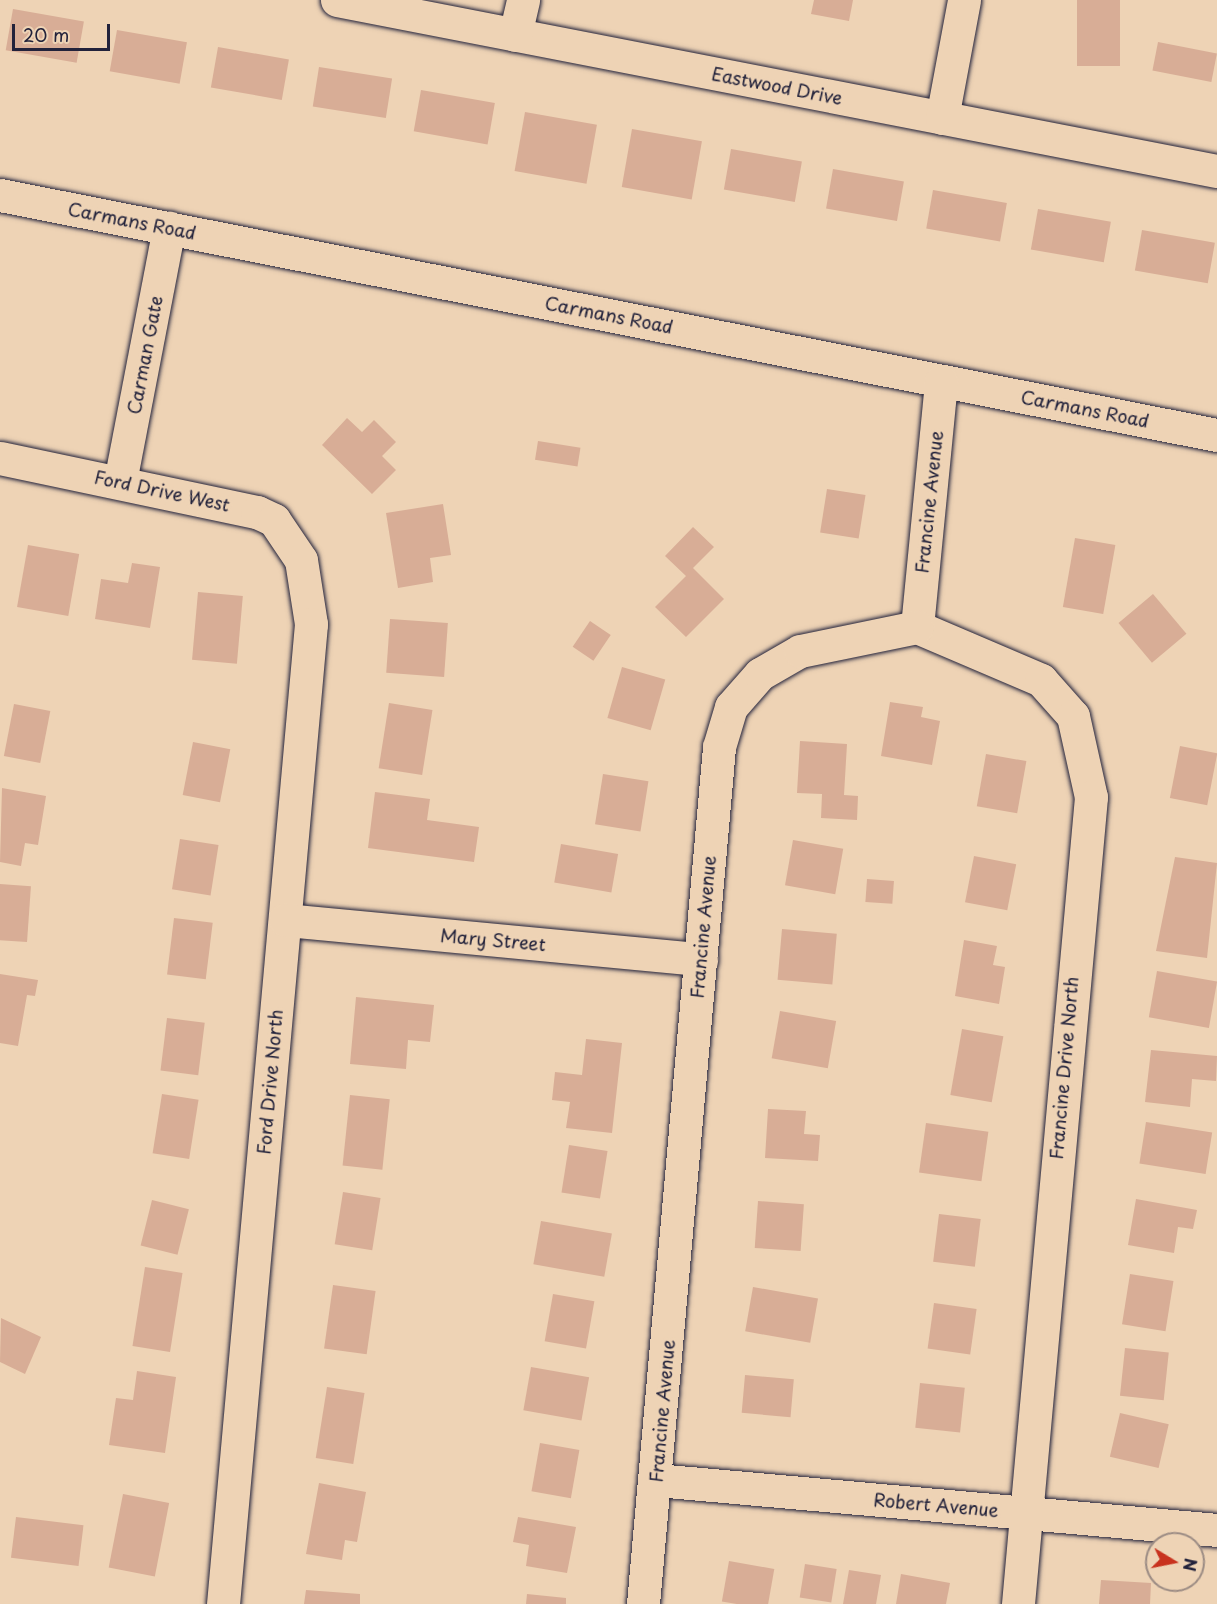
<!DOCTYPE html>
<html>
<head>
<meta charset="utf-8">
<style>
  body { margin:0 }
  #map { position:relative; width:1217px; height:1604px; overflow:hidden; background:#eed3b5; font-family:"Playpen Sans",sans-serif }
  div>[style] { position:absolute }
  .building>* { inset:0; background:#d8ad96; transform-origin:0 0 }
  .roads { filter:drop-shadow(0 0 2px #22223b) drop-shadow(0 0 2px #22223b) }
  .minor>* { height:33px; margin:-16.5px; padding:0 16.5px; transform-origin:16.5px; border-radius:16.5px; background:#eed3b5 }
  span { translate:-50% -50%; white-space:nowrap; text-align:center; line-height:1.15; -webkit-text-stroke:6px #eed3b5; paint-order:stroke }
  .street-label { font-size:18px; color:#22223b }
  .north { position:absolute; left:1145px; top:1532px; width:60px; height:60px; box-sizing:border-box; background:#eed3b5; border:2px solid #9c8c84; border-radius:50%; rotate:100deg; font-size:16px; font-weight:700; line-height:24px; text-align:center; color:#22223b }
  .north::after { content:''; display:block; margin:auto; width:21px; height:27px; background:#c8321e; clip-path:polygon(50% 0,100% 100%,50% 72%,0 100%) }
  .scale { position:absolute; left:12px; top:24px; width:98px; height:27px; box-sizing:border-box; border:3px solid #22223b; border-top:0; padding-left:8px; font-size:18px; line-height:21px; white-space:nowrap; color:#22223b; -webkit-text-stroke:4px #eed3b5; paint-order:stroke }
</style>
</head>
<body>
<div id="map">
  <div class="building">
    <i style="clip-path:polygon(814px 0,853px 0,849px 21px,811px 14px)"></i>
    <i style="left:1077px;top:0;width:43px;height:66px"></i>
    <i style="left:13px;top:9px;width:72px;height:42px;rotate:10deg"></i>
    <i style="left:117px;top:30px;width:71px;height:42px;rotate:10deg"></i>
    <i style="left:1158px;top:42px;width:60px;height:29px;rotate:11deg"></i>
    <i style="left:218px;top:47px;width:72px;height:41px;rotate:10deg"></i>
    <i style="left:319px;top:67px;width:74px;height:40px;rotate:9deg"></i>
    <i style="left:421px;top:90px;width:75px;height:42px;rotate:10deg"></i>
    <i style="left:525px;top:112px;width:73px;height:60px;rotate:10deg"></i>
    <i style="left:632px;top:129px;width:71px;height:59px;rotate:10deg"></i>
    <i style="left:731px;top:149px;width:72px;height:41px;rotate:10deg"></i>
    <i style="left:833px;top:169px;width:72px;height:40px;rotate:10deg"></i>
    <i style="left:933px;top:190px;width:75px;height:39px;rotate:10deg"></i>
    <i style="left:1038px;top:209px;width:74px;height:41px;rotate:10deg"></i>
    <i style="left:1142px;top:230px;width:74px;height:41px;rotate:10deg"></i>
    <i style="clip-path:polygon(347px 418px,362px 432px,374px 420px,396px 442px,382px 456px,396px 470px,372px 494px,322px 445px)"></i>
    <i style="left:538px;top:441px;width:43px;height:19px;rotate:9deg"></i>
    <i style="left:827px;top:489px;width:39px;height:44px;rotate:9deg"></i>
    <i style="clip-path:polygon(443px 504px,451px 555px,430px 558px,433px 582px,398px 588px,386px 513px)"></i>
    <i style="clip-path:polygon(693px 527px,714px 547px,693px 568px,724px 599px,686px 637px,655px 607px,686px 576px,665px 556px)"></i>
    <i style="left:1075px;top:538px;width:41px;height:70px;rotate:10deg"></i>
    <i style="left:28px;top:545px;width:52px;height:63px;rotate:10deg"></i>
    <i style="clip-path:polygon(132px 563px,160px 567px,150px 628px,95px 619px,101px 579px,128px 583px)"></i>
    <i style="left:198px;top:592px;width:45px;height:68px;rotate:5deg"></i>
    <i style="left:1153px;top:594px;width:52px;height:45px;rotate:50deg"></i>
    <i style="left:390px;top:619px;width:58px;height:54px;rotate:4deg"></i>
    <i style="left:590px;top:621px;width:25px;height:31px;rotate:34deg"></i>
    <i style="left:622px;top:667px;width:45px;height:53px;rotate:16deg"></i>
    <i style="clip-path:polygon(890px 702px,923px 707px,921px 717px,940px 721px,932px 765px,881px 756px)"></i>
    <i style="left:389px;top:703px;width:44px;height:66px;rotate:9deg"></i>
    <i style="left:14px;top:704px;width:37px;height:53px;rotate:11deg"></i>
    <i style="clip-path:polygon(800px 741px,847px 744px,844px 795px,858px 796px,857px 820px,821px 818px,822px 794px,797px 793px)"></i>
    <i style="left:193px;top:742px;width:38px;height:54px;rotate:11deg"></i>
    <i style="left:1180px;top:746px;width:38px;height:53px;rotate:11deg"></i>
    <i style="left:986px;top:754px;width:41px;height:53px;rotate:10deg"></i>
    <i style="left:603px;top:774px;width:46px;height:51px;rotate:9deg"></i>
    <i style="clip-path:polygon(2px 788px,46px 796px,38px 845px,25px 843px,21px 866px,0 862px)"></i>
    <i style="clip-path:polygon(375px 792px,430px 799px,427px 820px,479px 827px,474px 862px,368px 848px)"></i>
    <i style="left:180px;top:839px;width:39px;height:51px;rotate:9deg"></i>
    <i style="left:793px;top:840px;width:51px;height:46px;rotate:10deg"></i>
    <i style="left:561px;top:844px;width:58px;height:39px;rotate:10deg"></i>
    <i style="left:974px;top:856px;width:43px;height:47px;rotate:11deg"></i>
    <i style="clip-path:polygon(1175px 857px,1217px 863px,1207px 958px,1156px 951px)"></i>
    <i style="left:867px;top:879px;width:27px;height:23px;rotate:4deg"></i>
    <i style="left:0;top:884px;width:31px;height:56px;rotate:4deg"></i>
    <i style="left:174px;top:918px;width:39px;height:57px;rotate:7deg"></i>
    <i style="left:782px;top:929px;width:55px;height:51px;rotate:5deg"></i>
    <i style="clip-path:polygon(964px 940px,997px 946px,993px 965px,1005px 967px,999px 1004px,955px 996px)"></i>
    <i style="left:1157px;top:971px;width:61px;height:47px;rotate:10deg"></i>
    <i style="clip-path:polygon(0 974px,38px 980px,35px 996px,27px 995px,18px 1046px,0 1043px)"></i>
    <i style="clip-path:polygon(356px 997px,434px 1005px,430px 1042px,408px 1040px,406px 1069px,350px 1064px)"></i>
    <i style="left:780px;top:1011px;width:57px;height:48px;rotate:10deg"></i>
    <i style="left:167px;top:1018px;width:38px;height:53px;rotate:7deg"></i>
    <i style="left:962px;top:1029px;width:42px;height:67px;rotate:10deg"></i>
    <i style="clip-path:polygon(586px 1039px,622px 1043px,612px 1133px,566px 1128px,570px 1102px,552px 1100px,555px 1072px,582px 1075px)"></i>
    <i style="clip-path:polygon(1151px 1050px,1217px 1056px,1216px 1081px,1192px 1079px,1190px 1107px,1145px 1102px)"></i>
    <i style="left:162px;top:1094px;width:37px;height:60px;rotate:9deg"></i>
    <i style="left:350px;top:1095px;width:40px;height:71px;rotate:6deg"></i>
    <i style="clip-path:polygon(768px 1109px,806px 1111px,804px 1134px,820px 1135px,818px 1161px,765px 1158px)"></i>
    <i style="left:1146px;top:1122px;width:67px;height:42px;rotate:9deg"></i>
    <i style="left:926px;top:1123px;width:63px;height:50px;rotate:8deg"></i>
    <i style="left:569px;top:1145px;width:39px;height:48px;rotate:9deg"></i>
    <i style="left:343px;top:1192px;width:38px;height:53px;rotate:9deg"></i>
    <i style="clip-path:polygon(1136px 1199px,1197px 1210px,1193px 1229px,1178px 1227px,1174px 1253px,1128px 1245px)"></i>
    <i style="left:152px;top:1200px;width:38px;height:47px;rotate:14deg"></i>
    <i style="left:758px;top:1201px;width:46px;height:47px;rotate:4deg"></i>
    <i style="left:939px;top:1214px;width:42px;height:48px;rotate:7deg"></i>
    <i style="left:541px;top:1221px;width:72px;height:44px;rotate:10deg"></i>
    <i style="left:145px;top:1267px;width:38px;height:80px;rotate:9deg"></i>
    <i style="left:1130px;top:1274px;width:44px;height:51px;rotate:9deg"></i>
    <i style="left:333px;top:1285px;width:43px;height:64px;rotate:8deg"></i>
    <i style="left:753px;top:1287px;width:66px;height:45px;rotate:10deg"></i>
    <i style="left:553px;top:1294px;width:42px;height:48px;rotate:10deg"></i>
    <i style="left:934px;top:1303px;width:43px;height:46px;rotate:8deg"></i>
    <i style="clip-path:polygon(1px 1318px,41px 1337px,25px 1374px,0 1362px)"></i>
    <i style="left:1125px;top:1348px;width:44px;height:48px;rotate:6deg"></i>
    <i style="left:531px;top:1367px;width:59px;height:44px;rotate:10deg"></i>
    <i style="clip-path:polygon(137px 1371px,176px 1377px,165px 1453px,109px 1445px,116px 1398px,133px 1400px)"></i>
    <i style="left:745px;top:1375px;width:49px;height:38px;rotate:5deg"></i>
    <i style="left:920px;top:1383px;width:45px;height:45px;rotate:6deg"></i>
    <i style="left:327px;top:1387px;width:38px;height:72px;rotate:9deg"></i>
    <i style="left:1120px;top:1413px;width:50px;height:45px;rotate:13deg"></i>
    <i style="left:540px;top:1443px;width:40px;height:49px;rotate:10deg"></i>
    <i style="clip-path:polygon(319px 1483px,366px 1492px,357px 1542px,345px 1540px,342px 1560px,306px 1554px)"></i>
    <i style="left:123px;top:1494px;width:47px;height:75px;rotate:11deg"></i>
    <i style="left:16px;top:1517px;width:68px;height:41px;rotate:7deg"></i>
    <i style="clip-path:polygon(518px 1517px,576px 1527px,567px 1573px,526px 1566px,529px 1545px,513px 1542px)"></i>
    <i style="left:729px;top:1561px;width:46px;height:41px;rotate:10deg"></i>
    <i style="left:805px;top:1564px;width:32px;height:34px;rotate:9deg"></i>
    <i style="clip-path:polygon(849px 1570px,881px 1575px,876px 1604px,843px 1604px)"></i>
    <i style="clip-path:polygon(901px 1574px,950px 1583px,946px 1604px,896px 1604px)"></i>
    <i style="clip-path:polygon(1101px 1580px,1151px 1583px,1150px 1604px,1099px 1604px)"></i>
    <i style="clip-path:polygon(306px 1590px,360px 1594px,360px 1604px,304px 1604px)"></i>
    <i style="clip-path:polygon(527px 1594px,566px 1598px,566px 1604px,526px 1604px)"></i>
  </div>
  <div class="roads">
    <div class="minor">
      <i style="left:337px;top:0;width:896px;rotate:11deg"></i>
      <i style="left:515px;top:35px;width:36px;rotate:-77deg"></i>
      <i style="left:942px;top:118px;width:120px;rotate:-79.4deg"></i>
      <i style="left:0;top:195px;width:1240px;rotate:11.16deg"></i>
      <i style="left:0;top:458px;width:263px;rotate:11.9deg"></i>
      <i style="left:257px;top:512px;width:19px;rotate:25deg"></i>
      <i style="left:274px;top:520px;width:48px;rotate:56deg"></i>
      <i style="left:301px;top:560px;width:65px;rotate:81.1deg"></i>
      <i style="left:311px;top:624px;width:984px;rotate:95.13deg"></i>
      <i style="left:120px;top:482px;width:259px;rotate:-79.1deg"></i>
      <i style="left:917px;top:627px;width:135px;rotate:23.1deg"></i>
      <i style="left:1041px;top:680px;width:48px;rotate:48.4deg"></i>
      <i style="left:1073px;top:716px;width:83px;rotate:77.5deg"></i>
      <i style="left:1091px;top:797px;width:810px;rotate:95.17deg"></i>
      <i style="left:917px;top:627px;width:247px;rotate:-84.4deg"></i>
      <i style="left:285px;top:920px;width:418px;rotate:5.4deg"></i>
      <i style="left:656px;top:1480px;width:563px;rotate:5.09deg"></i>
      <i style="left:643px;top:1604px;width:860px;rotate:-84.93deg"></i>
      <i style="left:719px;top:747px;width:42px;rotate:-73.3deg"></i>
      <i style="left:731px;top:707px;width:44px;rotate:-48.7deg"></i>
      <i style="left:760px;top:674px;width:46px;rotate:-29.9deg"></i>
      <i style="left:800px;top:651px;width:119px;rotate:-11.6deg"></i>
    </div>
  </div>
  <div class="street-label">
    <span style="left:777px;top:86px;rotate:11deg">Eastwood Drive</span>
    <span style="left:132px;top:221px;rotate:11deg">Carmans Road</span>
    <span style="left:609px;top:315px;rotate:11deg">Carmans Road</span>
    <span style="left:145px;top:355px;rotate:-79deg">Carman Gate</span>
    <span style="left:1085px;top:409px;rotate:11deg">Carmans Road</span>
    <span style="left:162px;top:491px;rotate:12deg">Ford Drive West</span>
    <span style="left:929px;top:502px;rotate:-84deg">Francine Avenue</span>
    <span style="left:703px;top:927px;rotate:-85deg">Francine Avenue</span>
    <span style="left:493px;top:940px;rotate:5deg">Mary Street</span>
    <span style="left:1064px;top:1068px;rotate:-85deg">Francine Drive North</span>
    <span style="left:270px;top:1082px;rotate:-85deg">Ford Drive North</span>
    <span style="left:662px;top:1411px;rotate:-85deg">Francine Avenue</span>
    <span style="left:936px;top:1505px;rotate:5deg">Robert Avenue</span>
  </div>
  <div class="north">N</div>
  <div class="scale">20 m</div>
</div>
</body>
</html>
